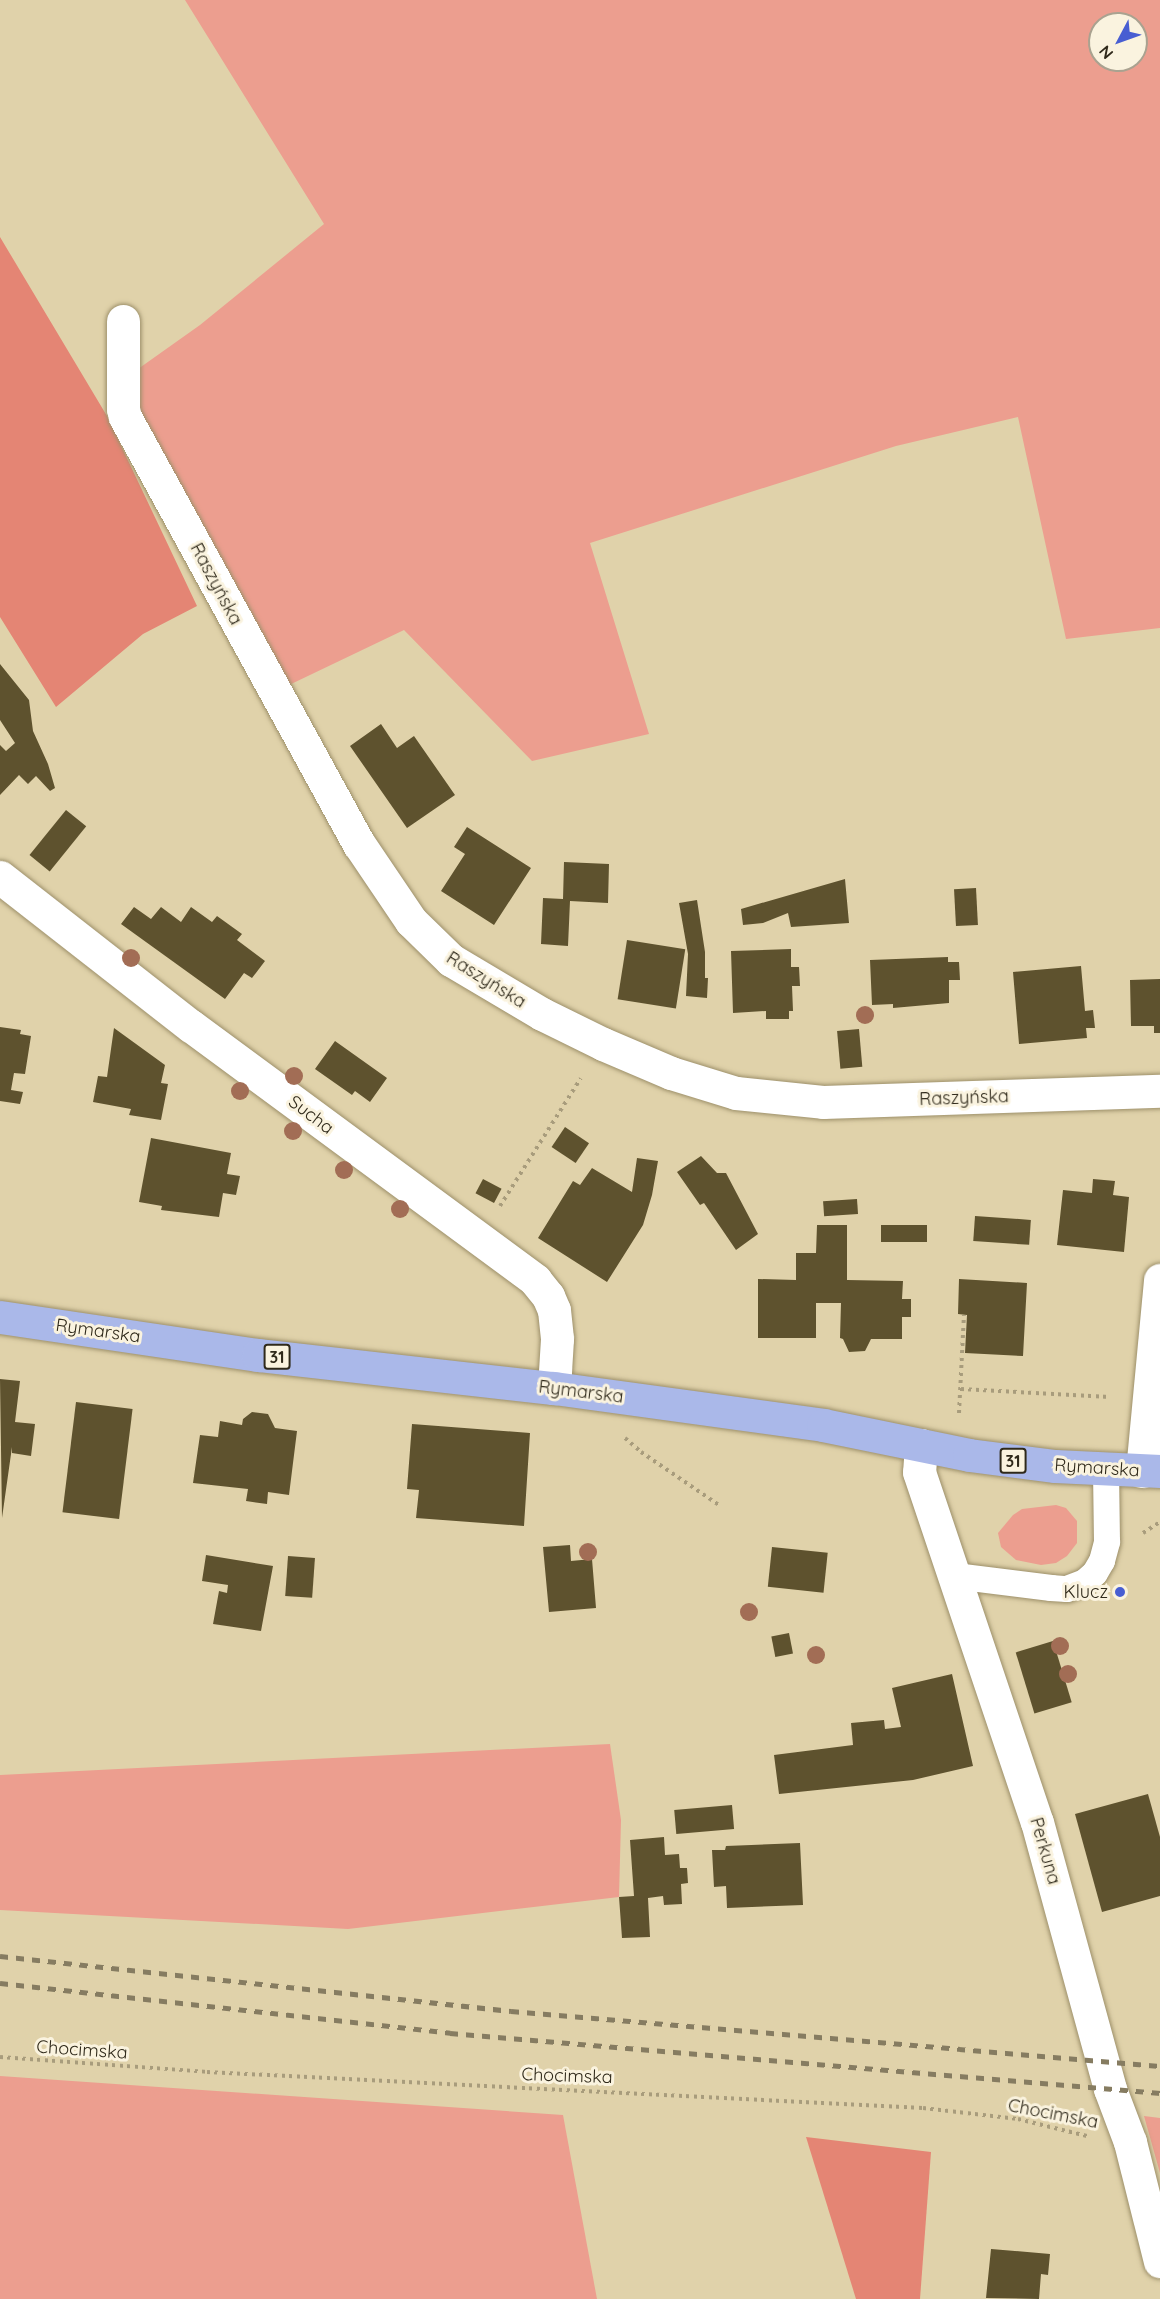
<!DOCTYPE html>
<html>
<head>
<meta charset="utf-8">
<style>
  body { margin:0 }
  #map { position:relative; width:1160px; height:2299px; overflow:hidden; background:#e0d2aa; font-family:Quicksand,sans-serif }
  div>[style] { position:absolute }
  .green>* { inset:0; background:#ec9e8f }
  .forest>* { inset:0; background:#e48574 }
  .building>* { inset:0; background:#5e522e; transform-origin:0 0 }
  .path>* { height:4px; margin-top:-2px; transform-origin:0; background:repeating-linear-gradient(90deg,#a89c7c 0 3px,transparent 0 7.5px) }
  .roads { filter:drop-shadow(0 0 2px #9d906a) drop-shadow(0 0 2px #9d906a) }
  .service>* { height:26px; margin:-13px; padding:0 13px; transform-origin:13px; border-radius:13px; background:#fff }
  .minor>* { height:33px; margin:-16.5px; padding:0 16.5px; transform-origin:16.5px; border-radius:16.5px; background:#fff }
  .primary>* { height:33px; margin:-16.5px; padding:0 16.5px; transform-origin:16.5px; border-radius:16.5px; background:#aab8e9 }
  .rail>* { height:4.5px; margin-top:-2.25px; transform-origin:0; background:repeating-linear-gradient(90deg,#867c61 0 8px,transparent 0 16px) }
  .trees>* { width:18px; height:18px; margin:-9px; border-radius:50%; background:#a26d55 }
  .dots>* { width:16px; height:16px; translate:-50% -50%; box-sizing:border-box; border:3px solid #faf3df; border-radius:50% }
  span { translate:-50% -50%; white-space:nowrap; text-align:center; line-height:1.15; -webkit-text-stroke:6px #faf3df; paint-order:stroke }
  .shield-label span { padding:2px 4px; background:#faf3df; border:2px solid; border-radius:4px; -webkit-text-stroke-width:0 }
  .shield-label { font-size:16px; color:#2f291a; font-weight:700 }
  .street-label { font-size:18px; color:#2f291a }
  .poi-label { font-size:18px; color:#2f291a }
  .right { translate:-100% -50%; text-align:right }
  .north { position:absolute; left:1088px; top:12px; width:60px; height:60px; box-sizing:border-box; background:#faf3df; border:2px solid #a9a290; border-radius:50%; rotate:229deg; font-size:16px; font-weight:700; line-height:24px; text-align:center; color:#2f291a }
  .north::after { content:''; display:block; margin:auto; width:21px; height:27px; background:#485ed2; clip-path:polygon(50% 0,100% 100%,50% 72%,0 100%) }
</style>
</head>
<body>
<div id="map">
  <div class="green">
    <i style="clip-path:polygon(evenodd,185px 0,1160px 0,1160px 628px,1066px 639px,1018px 417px,896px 446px,590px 543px,649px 734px,532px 761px,404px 630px,287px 686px,235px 583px,132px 403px,138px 369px,200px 325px,324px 224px,185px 0,1100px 24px,1136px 24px,1136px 60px,1100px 60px,1100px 24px)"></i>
    <i style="clip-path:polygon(1056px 1505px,1066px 1508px,1077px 1521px,1077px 1543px,1067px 1556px,1056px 1563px,1041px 1565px,1016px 1560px,1001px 1547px,998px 1533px,1013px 1515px,1022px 1509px)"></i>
    <i style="clip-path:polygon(610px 1744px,621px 1820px,619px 1897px,348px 1929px,0 1910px,0 1775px)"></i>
    <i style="clip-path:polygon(0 2076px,563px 2115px,597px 2299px,0 2299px)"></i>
    <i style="clip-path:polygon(1144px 2116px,1160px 2118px,1160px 2173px)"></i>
  </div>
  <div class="forest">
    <i style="clip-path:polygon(0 237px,107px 416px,197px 606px,143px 634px,56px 707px,0 617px)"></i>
    <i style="clip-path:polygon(806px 2137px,931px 2152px,920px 2299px,856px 2299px)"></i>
  </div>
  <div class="building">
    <i style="clip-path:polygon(0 664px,29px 700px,33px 731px,48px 764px,55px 788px,50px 791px,36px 776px,28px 784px,19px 775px,0 795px,0 745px,6px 751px,15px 743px,0 720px)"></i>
    <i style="clip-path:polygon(381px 724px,397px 748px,414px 736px,455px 795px,407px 828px,350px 746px)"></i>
    <i style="left:66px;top:810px;width:26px;height:58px;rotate:39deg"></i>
    <i style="clip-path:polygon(467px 827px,531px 868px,494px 925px,441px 891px,465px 854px,454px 847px)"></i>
    <i style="clip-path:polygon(564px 862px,609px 864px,608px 903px,570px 901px,568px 946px,541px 944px,543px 898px,563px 899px)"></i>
    <i style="clip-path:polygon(845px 879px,849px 923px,791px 927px,788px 913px,763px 923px,743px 925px,741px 909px)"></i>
    <i style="left:976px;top:888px;width:37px;height:22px;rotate:87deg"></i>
    <i style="clip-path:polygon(697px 900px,705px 952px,705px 978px,708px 978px,707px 998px,686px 996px,688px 954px,679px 903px)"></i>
    <i style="clip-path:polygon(134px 907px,151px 919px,161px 907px,181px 922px,191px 907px,212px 922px,217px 916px,242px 934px,237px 940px,265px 961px,252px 978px,244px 973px,225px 999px,121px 924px)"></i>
    <i style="left:627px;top:940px;width:59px;height:60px;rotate:9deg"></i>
    <i style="clip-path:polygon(791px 949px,791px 967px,799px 967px,800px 986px,792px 986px,793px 1011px,789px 1011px,789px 1019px,766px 1019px,766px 1011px,733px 1013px,731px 951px)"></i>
    <i style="clip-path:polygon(948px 957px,948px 962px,959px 962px,960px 980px,949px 980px,949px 1003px,893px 1008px,893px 1004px,872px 1005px,870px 960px)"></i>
    <i style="clip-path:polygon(1081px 966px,1085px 1011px,1093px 1010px,1095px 1028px,1086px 1028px,1087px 1038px,1019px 1044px,1013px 972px)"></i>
    <i style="clip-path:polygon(1160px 979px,1160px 1033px,1154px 1033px,1154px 1026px,1131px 1026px,1130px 980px)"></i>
    <i style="clip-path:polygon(0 1027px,21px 1030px,20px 1034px,31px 1036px,25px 1074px,14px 1073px,11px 1090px,23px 1092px,20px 1104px,0 1101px)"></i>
    <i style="clip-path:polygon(114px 1028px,165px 1065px,161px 1083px,168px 1084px,161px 1120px,129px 1115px,131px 1109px,93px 1102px,98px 1076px,107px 1077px)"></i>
    <i style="left:859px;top:1029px;width:38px;height:22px;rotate:85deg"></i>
    <i style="clip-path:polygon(335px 1041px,387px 1078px,370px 1102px,355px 1091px,352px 1095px,315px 1069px)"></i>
    <i style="left:565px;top:1127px;width:29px;height:24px;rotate:34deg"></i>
    <i style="clip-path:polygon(151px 1138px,231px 1153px,227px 1174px,240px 1176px,236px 1195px,223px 1193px,219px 1217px,161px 1210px,162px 1206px,139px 1202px)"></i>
    <i style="clip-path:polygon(701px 1156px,717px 1173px,726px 1173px,758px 1234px,736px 1250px,704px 1203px,700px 1205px,677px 1172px)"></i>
    <i style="clip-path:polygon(637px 1158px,658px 1161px,652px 1195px,643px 1225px,607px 1282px,538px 1238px,573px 1181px,580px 1185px,592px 1168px,632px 1192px)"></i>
    <i style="left:483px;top:1179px;width:21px;height:16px;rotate:28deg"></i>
    <i style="clip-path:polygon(1093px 1179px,1115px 1181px,1113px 1195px,1129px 1197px,1124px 1252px,1057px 1245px,1063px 1190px,1092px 1193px)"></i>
    <i style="left:857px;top:1199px;width:15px;height:34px;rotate:86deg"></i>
    <i style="left:975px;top:1216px;width:56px;height:25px;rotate:4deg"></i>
    <i style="clip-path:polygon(817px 1225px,847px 1225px,847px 1280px,903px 1281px,902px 1299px,911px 1299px,911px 1317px,902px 1317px,902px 1339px,871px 1339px,865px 1351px,849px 1352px,843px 1339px,840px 1338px,841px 1303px,816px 1303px,816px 1338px,758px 1338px,758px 1279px,796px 1280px,796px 1253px,816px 1253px)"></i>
    <i style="left:881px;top:1225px;width:46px;height:17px"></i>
    <i style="clip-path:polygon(959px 1279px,1027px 1283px,1023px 1356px,965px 1353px,967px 1315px,958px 1314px)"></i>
    <i style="clip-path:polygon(0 1379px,20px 1381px,15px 1422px,35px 1424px,31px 1456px,12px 1453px,12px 1447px,2px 1518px)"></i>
    <i style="left:76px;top:1402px;width:57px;height:111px;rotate:7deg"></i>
    <i style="clip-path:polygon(252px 1412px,268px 1414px,275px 1428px,297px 1431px,289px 1495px,268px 1492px,267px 1504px,246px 1501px,248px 1489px,193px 1483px,200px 1435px,218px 1437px,220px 1421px,242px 1425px,243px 1419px)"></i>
    <i style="clip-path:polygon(412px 1424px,530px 1433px,524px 1526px,416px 1518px,419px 1490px,407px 1489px)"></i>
    <i style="clip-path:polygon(570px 1545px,571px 1561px,592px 1559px,596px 1608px,549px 1612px,543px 1547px)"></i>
    <i style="left:772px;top:1547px;width:56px;height:40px;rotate:6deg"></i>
    <i style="clip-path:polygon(206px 1555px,273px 1566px,261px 1631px,213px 1624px,219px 1591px,227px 1593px,228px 1585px,202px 1581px)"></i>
    <i style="left:288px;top:1556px;width:27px;height:40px;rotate:4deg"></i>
    <i style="left:789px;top:1633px;width:21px;height:18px;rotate:79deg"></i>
    <i style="left:1053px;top:1641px;width:64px;height:39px;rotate:73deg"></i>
    <i style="clip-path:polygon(952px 1674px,973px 1766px,913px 1780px,779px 1794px,774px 1755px,853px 1745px,851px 1723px,884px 1720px,885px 1729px,901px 1727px,892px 1688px)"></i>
    <i style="clip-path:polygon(1148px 1794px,1160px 1837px,1160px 1896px,1102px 1912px,1075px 1814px)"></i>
    <i style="left:732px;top:1805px;width:24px;height:58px;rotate:85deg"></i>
    <i style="clip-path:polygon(664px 1837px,665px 1855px,679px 1854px,680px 1868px,687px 1868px,688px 1883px,681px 1884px,682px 1904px,664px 1905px,663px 1896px,648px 1898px,650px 1937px,622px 1938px,619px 1897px,634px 1896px,630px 1840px)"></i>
    <i style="clip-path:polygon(800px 1843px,803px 1905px,727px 1908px,726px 1886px,714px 1887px,712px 1850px,725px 1850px,726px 1846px)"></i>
    <i style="clip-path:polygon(991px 2249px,1050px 2254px,1048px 2275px,1041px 2274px,1039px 2299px,986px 2298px)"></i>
  </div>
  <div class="path">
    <i style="left:500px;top:1206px;width:151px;rotate:-57.7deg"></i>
    <i style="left:961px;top:1389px;width:149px;rotate:3.1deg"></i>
    <i style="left:959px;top:1413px;width:98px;rotate:-87.1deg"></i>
    <i style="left:625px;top:1438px;width:21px;rotate:41deg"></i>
    <i style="left:641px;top:1452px;width:94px;rotate:34.2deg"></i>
    <i style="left:1143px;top:1533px;width:20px;rotate:-33deg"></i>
    <i style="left:0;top:2057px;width:208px;rotate:4.1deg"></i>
    <i style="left:207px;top:2072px;width:717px;rotate:2.88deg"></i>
    <i style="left:923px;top:2108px;width:96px;rotate:6.6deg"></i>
    <i style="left:1018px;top:2119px;width:71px;rotate:13.8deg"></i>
  </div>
  <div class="roads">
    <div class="service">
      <i style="left:955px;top:1576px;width:97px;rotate:7.1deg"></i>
      <i style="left:1051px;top:1588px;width:16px;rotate:4deg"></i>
      <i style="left:1067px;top:1589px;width:19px;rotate:-21deg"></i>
      <i style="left:1085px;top:1582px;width:13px;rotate:-42deg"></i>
      <i style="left:1095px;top:1573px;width:14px;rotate:-60deg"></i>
      <i style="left:1102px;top:1561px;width:20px;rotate:-75deg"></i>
      <i style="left:1107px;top:1542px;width:72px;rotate:-90.8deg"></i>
    </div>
    <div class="minor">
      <i style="left:123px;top:321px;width:88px;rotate:90deg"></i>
      <i style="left:123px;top:409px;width:8px;rotate:76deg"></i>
      <i style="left:125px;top:417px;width:487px;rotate:61.3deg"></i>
      <i style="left:359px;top:844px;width:93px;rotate:56deg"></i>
      <i style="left:411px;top:921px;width:56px;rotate:44.3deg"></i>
      <i style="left:451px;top:960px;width:106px;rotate:30.7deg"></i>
      <i style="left:542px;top:1014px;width:68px;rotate:26.2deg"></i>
      <i style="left:603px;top:1044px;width:74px;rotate:23.1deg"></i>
      <i style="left:671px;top:1073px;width:68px;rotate:17.1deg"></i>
      <i style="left:736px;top:1093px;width:87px;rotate:5.9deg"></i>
      <i style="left:823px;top:1102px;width:337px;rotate:-1.9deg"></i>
      <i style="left:0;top:877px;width:242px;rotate:38deg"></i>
      <i style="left:191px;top:1026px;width:428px;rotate:36.4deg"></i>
      <i style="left:535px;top:1280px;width:21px;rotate:51deg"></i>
      <i style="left:548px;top:1296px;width:15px;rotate:67deg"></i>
      <i style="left:554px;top:1310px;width:29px;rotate:84deg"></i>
      <i style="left:557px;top:1339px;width:49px;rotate:93.5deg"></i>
      <i style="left:921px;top:1445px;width:27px;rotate:94deg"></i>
      <i style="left:919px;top:1472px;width:369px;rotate:71.4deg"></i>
      <i style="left:1037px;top:1822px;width:277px;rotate:74.7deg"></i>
      <i style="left:1110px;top:2089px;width:57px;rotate:69.3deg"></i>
      <i style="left:1130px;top:2142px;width:123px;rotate:75.9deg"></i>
      <i style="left:1142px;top:1471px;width:192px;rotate:-84.6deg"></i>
    </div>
    <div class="primary">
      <i style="left:0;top:1317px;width:261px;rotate:8.4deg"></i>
      <i style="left:258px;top:1355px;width:298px;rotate:6.4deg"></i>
      <i style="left:554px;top:1388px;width:272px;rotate:7.8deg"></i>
      <i style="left:823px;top:1425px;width:149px;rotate:11.6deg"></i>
      <i style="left:969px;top:1455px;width:87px;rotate:7.3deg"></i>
      <i style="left:1055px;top:1466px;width:105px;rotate:2.7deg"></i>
    </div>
  </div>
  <div class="rail">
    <i style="left:0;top:1956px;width:514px;rotate:6.14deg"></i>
    <i style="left:511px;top:2011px;width:651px;rotate:4.84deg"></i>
    <i style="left:0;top:1983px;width:453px;rotate:6.3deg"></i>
    <i style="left:450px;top:2033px;width:713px;rotate:4.83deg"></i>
  </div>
  <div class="trees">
    <i style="left:131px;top:958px"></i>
    <i style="left:865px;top:1015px"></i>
    <i style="left:294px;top:1076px"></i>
    <i style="left:240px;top:1091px"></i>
    <i style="left:293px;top:1131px"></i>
    <i style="left:344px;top:1170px"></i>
    <i style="left:400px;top:1209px"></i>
    <i style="left:588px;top:1552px"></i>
    <i style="left:749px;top:1612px"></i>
    <i style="left:1060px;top:1646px"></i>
    <i style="left:816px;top:1655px"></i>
    <i style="left:1068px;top:1674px"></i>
  </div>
  <div class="dots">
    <i style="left:1120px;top:1592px;background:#485ed2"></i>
  </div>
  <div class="shield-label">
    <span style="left:277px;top:1357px">31</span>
    <span style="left:1013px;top:1461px">31</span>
  </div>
  <div class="street-label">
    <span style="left:216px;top:584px;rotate:62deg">Raszyńska</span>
    <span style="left:486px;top:980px;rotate:32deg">Raszyńska</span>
    <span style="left:964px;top:1098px;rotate:-2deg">Raszyńska</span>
    <span style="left:311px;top:1115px;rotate:37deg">Sucha</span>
    <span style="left:98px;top:1331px;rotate:8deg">Rymarska</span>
    <span style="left:581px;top:1392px;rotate:7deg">Rymarska</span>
    <span style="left:1097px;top:1468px;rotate:4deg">Rymarska</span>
    <span style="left:1045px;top:1851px;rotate:74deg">Perkuna</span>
    <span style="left:82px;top:2050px;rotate:4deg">Chocimska</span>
    <span style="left:567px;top:2076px;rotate:2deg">Chocimska</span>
    <span style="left:1053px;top:2114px;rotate:11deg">Chocimska</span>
  </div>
  <div class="poi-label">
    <span class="right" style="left:1108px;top:1592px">Klucz</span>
  </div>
  <div class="north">N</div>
</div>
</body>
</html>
